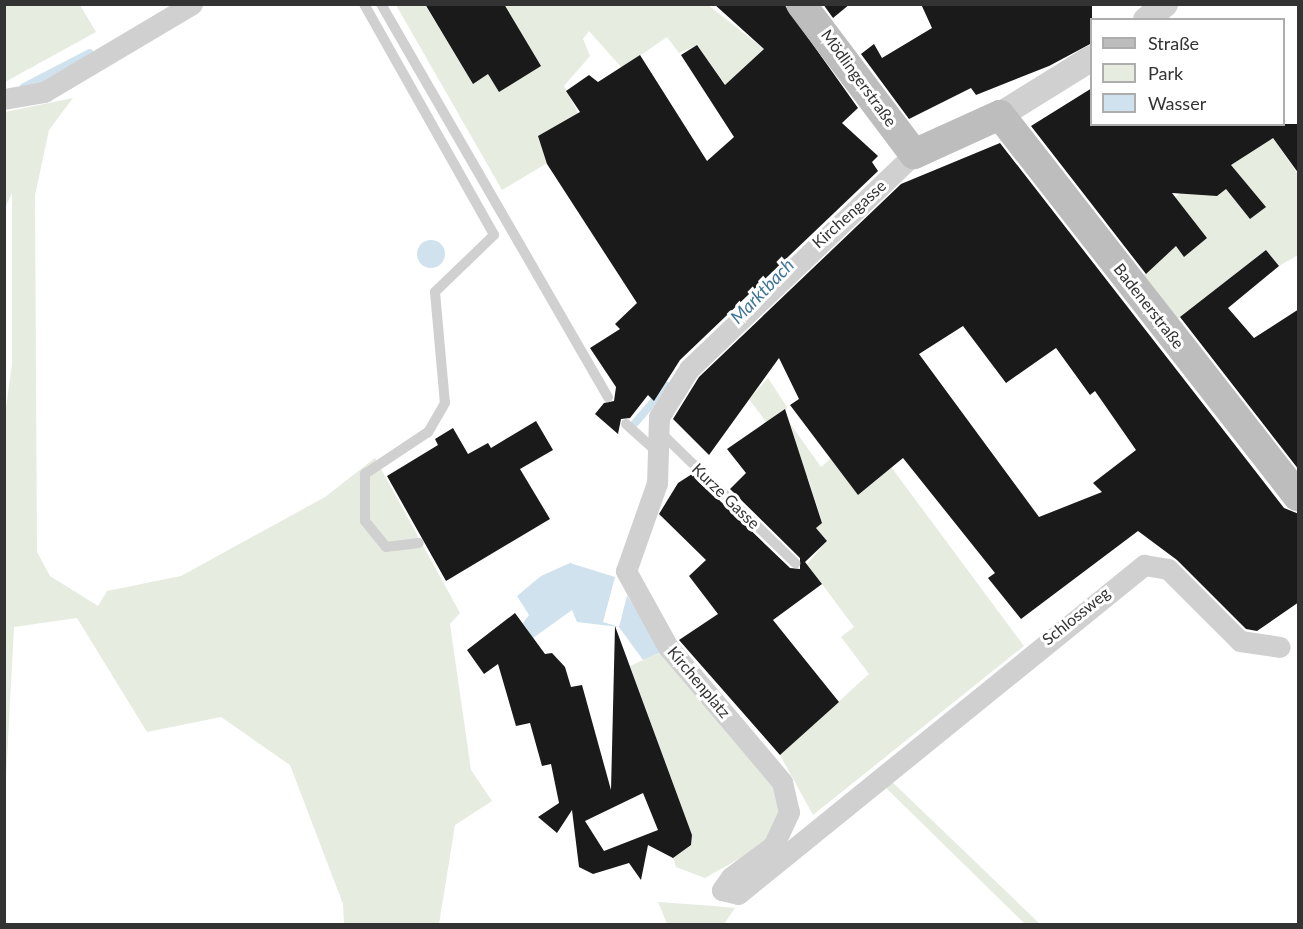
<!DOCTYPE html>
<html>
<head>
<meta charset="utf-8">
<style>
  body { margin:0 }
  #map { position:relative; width:1303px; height:929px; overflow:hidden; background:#fff; font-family:Lato,sans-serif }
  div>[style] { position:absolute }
  .green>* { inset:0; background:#e6ecdf }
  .water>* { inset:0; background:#cfe2ee }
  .round { border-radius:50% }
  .pier>* { inset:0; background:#fff }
  .stream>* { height:8px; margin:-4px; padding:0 4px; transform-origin:4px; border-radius:4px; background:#cfe2ee }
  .building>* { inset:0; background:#1a1a1a }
  .service>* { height:10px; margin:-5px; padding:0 5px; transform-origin:5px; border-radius:5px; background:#d0d0d0 }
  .minor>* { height:21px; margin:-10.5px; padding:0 10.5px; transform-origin:10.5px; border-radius:10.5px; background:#d0d0d0 }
  .tertiary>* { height:26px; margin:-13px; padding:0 13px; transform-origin:13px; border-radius:13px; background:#d0d0d0 }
  .secondary>* { height:30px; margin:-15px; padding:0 15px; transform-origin:15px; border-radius:15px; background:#bdbdbd }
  span { translate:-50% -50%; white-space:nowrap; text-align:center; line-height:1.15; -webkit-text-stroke:6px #fff; paint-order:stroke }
  .street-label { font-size:16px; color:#333 }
  .water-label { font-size:18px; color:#3f7597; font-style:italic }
  .frame { position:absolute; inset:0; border:6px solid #333; pointer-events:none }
  .legend { position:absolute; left:1090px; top:18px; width:195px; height:108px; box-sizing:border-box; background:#fff; border:2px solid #adadad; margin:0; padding:8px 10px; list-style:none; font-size:18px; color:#333 }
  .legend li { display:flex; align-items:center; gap:12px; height:30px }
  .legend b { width:30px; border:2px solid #adadad }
</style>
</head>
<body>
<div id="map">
  <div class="green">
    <i style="clip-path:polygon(5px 4px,80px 5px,96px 32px,5px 82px)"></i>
    <i style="clip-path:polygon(396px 5px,425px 5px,473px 84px,488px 74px,504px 5px,708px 5px,764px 49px,743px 69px,753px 83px,730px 91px,697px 45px,679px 53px,667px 37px,622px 68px,589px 31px,583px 39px,590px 56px,564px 86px,578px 113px,549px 162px,502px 190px)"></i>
    <i style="clip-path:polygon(73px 98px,49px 130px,35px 195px,37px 552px,50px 576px,98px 606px,107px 591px,181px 576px,325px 497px,375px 458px,460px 613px,450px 624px,471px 770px,492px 801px,455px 825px,439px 924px,344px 924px,343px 904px,290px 765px,221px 717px,147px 732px,77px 618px,14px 627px,5px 797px,4px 422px,12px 364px,12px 193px,5px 208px,5px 112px)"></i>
    <i style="clip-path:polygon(1272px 137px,1298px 174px,1298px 255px,1279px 266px,1266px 250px,1175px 321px,1140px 278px,1159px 261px,1126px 181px,1185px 256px,1207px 238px,1175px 197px,1195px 183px,1217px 196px,1226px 189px,1250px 219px,1266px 207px,1230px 164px)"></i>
    <i style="clip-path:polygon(802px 347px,1024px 646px,813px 815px,780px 755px,869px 674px,841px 637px,854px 627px,807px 564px,827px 541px,816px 528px,822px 522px,808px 478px,749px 399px,768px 378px,787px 407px,784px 415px,821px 467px,831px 458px,858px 495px,879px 478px)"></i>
    <i style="clip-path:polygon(663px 651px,775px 786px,780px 811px,767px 843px,705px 878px,676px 867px,673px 858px,691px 845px,692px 835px,630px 666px)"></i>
    <i style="clip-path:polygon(887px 777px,1040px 924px,1025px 924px,880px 782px)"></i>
    <i style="clip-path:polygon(658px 902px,714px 906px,735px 908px,724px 924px,667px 924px)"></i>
  </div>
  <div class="water">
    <i class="round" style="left:417px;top:240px;width:28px;height:28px"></i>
    <i style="clip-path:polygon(570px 563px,615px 577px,663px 651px,643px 660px,619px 627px,577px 622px,572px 610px,533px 638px,523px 623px,529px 615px,517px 596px,541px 576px)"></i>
  </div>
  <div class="pier">
    <i style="clip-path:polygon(615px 577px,628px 592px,619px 627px,603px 622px)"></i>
  </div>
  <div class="stream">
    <i style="left:24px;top:87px;width:74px;rotate:-27.3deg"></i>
    <i style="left:635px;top:423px;width:49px;rotate:-49.1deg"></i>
  </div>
  <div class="building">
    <i style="clip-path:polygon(425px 4px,504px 4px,541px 66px,499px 92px,488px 74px,473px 84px)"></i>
    <i style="clip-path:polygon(714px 4px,784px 4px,858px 108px,842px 123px,878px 156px,872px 162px,878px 171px,680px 360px,654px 401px,648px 395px,630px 418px,621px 419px,618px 434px,595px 414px,604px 403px,614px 401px,616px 387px,590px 348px,620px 329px,615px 324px,637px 303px,547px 164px,538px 136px,580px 112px,566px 91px,589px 75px,598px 82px,640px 55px,707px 161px,734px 137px,681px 55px,697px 45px,725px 85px,764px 49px)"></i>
    <i style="clip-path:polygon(823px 4px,850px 4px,833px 18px)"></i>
    <i style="clip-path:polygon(921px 4px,1092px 4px,1092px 43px,1049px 66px,976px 95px,971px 88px,909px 119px,861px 54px,874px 44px,882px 58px,932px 28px)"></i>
    <i style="clip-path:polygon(1092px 88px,1092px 124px,1299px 124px,1299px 174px,1273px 138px,1231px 165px,1266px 207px,1250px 219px,1226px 189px,1217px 196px,1172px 193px,1207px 238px,1184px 257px,1176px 246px,1146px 274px,1031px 126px)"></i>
    <i style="clip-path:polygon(evenodd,1000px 143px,1284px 508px,1299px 514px,1299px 602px,1257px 631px,1246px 629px,1177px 560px,1138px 531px,1021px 619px,988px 578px,995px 573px,903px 458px,858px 495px,790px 405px,799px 399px,779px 358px,709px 455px,673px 419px,699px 377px,901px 184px,1000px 143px,963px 326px,1006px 383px,1056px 348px,1090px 395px,1095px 391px,1136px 450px,1093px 483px,1102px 492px,1039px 517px,919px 354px,963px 326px)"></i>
    <i style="clip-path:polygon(1266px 250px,1279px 266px,1228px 308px,1254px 338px,1299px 309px,1299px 470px,1180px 317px)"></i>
    <i style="clip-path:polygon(785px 409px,822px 523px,816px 528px,827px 541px,805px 562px,822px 584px,773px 620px,839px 702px,780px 755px,679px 640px,718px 614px,689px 576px,706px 560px,659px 514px,678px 483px,692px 474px,790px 568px,800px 569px,800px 558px,730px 489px,746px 473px,727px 449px)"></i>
    <i style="clip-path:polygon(536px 421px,553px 450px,520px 469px,550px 519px,446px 581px,387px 476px,438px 445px,435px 439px,453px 428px,468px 454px,488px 443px,491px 448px)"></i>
    <i style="clip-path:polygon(evenodd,515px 613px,545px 654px,552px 653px,565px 667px,571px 687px,582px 685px,611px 790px,615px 626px,692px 835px,691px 845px,673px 858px,648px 845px,641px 880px,629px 863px,593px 874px,579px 867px,572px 810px,557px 833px,538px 817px,559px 803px,551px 764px,542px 766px,530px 723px,516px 726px,498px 664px,484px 674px,467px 650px,515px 613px,643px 793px,658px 830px,604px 851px,585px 821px,643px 793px)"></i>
  </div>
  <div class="service">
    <i style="left:364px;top:4px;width:265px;rotate:60.6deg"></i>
    <i style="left:494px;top:235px;width:82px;rotate:136deg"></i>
    <i style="left:435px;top:292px;width:111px;rotate:84.9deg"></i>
    <i style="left:445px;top:403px;width:34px;rotate:120deg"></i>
    <i style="left:428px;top:432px;width:76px;rotate:146.3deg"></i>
    <i style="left:365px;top:474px;width:47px;rotate:90deg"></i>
    <i style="left:365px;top:521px;width:33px;rotate:51deg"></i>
    <i style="left:386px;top:547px;width:33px;rotate:-7deg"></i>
    <i style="left:381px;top:4px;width:454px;rotate:60deg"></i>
    <i style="left:626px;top:424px;width:42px;rotate:42.1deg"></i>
    <i style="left:659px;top:431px;width:190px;rotate:44.1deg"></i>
  </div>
  <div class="minor">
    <i style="left:4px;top:99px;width:41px;rotate:-9.9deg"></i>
    <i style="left:44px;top:92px;width:172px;rotate:-30.7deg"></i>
    <i style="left:914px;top:154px;width:311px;rotate:136.3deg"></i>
    <i style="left:689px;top:369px;width:57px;rotate:122deg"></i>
    <i style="left:659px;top:417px;width:66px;rotate:91.7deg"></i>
    <i style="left:657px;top:483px;width:93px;rotate:109.4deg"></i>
    <i style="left:626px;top:571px;width:87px;rotate:61.1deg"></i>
    <i style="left:668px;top:647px;width:177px;rotate:49.8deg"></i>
    <i style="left:782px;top:782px;width:31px;rotate:77deg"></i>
    <i style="left:789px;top:812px;width:38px;rotate:115deg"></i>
    <i style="left:773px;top:846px;width:52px;rotate:143.6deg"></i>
    <i style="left:731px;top:877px;width:16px;rotate:125deg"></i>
    <i style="left:722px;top:890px;width:16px;rotate:14deg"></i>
    <i style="left:738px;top:894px;width:523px;rotate:-39.02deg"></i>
    <i style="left:1144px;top:565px;width:24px;rotate:9deg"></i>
    <i style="left:1168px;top:569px;width:102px;rotate:45deg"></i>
    <i style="left:1240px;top:641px;width:40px;rotate:8.5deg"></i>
  </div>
  <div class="tertiary">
    <i style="left:1146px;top:20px;width:25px;rotate:-40deg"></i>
    <i style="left:1000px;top:115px;width:108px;rotate:-31.8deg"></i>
  </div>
  <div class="secondary">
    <i style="left:801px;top:4px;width:188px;rotate:53deg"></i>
    <i style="left:914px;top:154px;width:94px;rotate:-24.4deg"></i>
    <i style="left:1000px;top:115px;width:484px;rotate:52deg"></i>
  </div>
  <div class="street-label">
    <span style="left:859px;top:78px;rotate:54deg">Mödlingerstraße</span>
    <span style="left:849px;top:214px;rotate:-42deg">Kirchengasse</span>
    <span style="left:1149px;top:306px;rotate:52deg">Badenerstraße</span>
    <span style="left:726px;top:496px;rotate:44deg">Kurze Gasse</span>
    <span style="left:1076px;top:616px;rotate:-39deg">Schlossweg</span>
    <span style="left:699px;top:682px;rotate:50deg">Kirchenplatz</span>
  </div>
  <div class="water-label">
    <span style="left:762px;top:291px;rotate:-46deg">Marktbach</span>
  </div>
  <div class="frame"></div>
  <ul class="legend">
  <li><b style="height:8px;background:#bdbdbd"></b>Straße</li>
  <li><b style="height:16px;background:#e6ecdf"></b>Park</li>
  <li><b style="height:16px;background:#cfe2ee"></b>Wasser</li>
  </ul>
</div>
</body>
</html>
